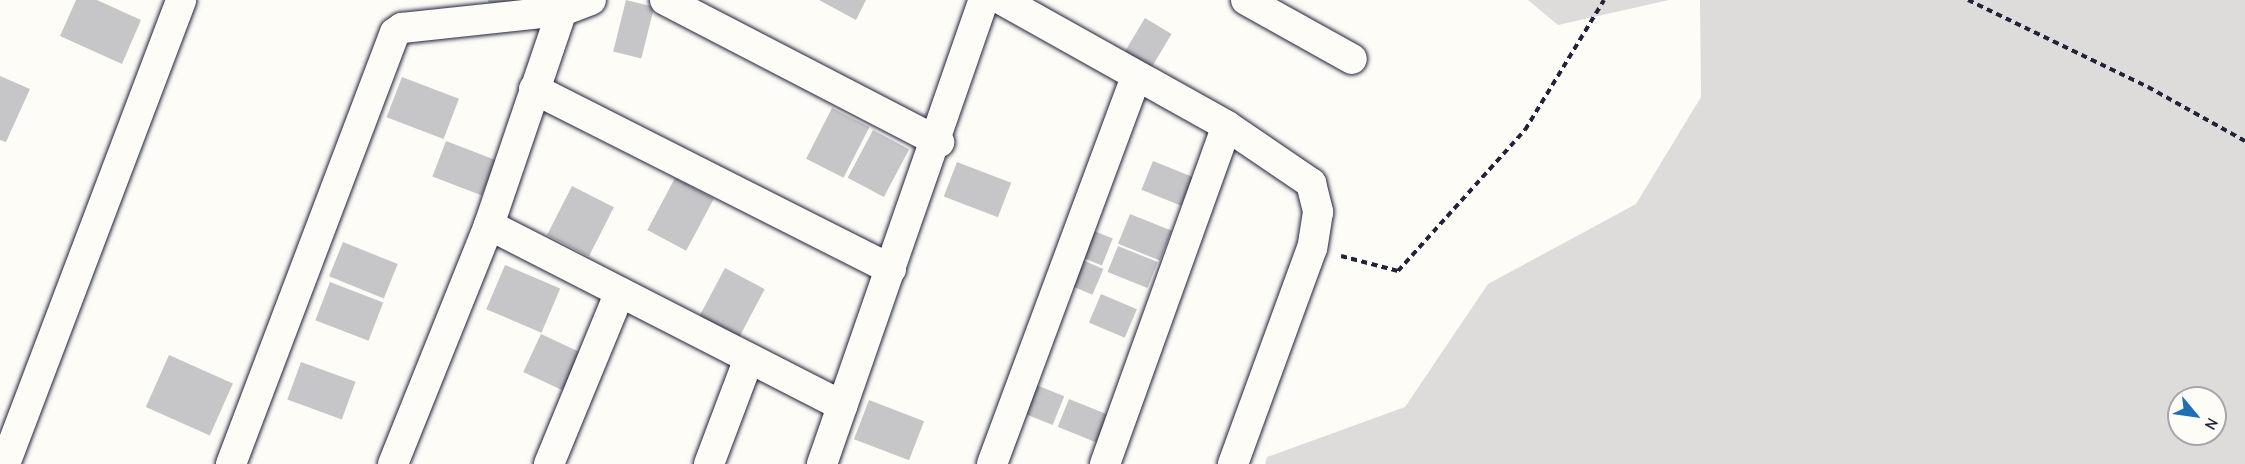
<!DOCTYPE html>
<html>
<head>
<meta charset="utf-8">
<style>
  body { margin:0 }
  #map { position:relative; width:2245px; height:464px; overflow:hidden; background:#fdfcf7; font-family:"Comic Neue",sans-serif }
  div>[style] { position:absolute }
  .green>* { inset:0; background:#dddcdb }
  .building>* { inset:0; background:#c6c6c8; transform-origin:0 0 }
  .path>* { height:4px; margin-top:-2px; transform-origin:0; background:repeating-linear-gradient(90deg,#22223b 0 6px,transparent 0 10.5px) }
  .roads { filter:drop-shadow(0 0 2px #22223b) drop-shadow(0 0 2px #22223b) }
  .street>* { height:30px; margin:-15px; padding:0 15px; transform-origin:15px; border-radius:15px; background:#fdfcf7 }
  span { translate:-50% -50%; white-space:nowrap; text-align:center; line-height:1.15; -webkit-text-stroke:6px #fdfcf7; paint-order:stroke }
  .north { position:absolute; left:2167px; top:386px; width:60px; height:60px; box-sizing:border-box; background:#fdfcf7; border:2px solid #a5a5ac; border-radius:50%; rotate:119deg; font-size:16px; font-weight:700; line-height:24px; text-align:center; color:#22223b }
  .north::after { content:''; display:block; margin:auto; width:21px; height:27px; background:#1f6fb2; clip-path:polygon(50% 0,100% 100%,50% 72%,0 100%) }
</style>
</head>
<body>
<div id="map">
  <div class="green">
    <i style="clip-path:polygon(1528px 0,1669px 0,1558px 25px)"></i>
    <i style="clip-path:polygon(evenodd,1700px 0,2245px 0,2245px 464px,1265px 464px,1267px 457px,1405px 407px,1488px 284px,1636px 204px,1701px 97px,1700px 0,2179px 398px,2215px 398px,2215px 434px,2179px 434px,2179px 398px)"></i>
  </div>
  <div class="building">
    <i style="clip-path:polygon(76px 0,97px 0,141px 20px,122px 64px,60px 36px)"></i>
    <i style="clip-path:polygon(488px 0,522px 0,523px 1px,489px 6px)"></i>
    <i style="left:626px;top:0;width:29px;height:53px;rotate:14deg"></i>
    <i style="clip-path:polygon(819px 0,866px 0,856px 20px)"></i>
    <i style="left:1145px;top:18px;width:31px;height:46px;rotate:31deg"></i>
    <i style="clip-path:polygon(0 76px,30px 89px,6px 142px,0 140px)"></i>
    <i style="left:402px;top:77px;width:61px;height:43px;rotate:21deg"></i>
    <i style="left:832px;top:108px;width:42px;height:57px;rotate:27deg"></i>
    <i style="left:873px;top:130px;width:41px;height:54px;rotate:28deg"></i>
    <i style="left:446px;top:141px;width:53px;height:38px;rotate:21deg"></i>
    <i style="left:1153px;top:161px;width:43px;height:31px;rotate:22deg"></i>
    <i style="left:957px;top:162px;width:58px;height:37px;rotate:21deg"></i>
    <i style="left:675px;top:178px;width:44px;height:59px;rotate:28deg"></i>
    <i style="left:572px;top:186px;width:47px;height:55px;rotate:27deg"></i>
    <i style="left:1130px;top:214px;width:45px;height:32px;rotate:22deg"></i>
    <i style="left:1084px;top:227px;width:31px;height:29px;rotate:22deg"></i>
    <i style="left:343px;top:242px;width:59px;height:37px;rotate:22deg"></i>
    <i style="left:1118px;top:246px;width:43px;height:28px;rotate:22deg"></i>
    <i style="left:1073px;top:256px;width:33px;height:28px;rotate:23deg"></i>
    <i style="left:505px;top:265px;width:60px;height:48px;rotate:23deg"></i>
    <i style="left:725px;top:268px;width:45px;height:57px;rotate:28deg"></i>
    <i style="left:330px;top:282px;width:57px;height:41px;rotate:21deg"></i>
    <i style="left:1101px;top:294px;width:39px;height:31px;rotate:23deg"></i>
    <i style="left:541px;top:334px;width:55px;height:42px;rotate:25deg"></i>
    <i style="left:169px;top:355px;width:70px;height:57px;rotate:24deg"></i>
    <i style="left:301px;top:362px;width:58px;height:40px;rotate:20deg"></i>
    <i style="left:1029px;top:382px;width:38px;height:31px;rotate:22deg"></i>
    <i style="left:1069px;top:399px;width:43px;height:30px;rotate:22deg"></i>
    <i style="left:869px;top:400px;width:59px;height:42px;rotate:21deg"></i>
  </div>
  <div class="path">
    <i style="left:1968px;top:0;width:200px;rotate:25.8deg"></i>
    <i style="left:2148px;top:87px;width:111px;rotate:29.1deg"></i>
    <i style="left:1341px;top:256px;width:59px;rotate:14.7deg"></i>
    <i style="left:1398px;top:271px;width:190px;rotate:-48deg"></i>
    <i style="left:1525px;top:130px;width:152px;rotate:-58.7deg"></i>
  </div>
  <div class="roads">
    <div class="street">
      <i style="left:665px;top:0;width:309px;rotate:27.4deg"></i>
      <i style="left:1002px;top:0;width:258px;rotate:29.2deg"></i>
      <i style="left:1227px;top:126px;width:102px;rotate:34.2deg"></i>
      <i style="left:1311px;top:183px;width:30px;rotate:76deg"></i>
      <i style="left:1318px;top:212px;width:36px;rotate:99deg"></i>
      <i style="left:1312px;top:248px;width:230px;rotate:110.1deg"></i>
      <i style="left:1246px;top:0;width:121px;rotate:29.1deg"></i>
      <i style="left:534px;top:89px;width:400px;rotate:26.8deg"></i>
      <i style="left:489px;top:225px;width:397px;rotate:27.1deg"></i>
      <i style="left:0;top:461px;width:6px;rotate:31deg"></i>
      <i style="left:5px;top:464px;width:496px;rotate:-69.2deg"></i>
      <i style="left:231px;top:464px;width:461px;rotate:-69.2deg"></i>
      <i style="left:395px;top:33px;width:9px;rotate:-36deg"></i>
      <i style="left:402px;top:28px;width:161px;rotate:-6.1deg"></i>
      <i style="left:562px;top:11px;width:31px;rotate:-21deg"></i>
      <i style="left:393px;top:464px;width:258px;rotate:-68.1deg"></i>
      <i style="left:489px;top:225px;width:226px;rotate:-71.2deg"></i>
      <i style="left:549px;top:464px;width:186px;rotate:-67.6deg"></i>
      <i style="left:709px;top:464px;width:113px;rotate:-69.3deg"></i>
      <i style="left:822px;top:464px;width:491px;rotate:-70.8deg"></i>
      <i style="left:992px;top:464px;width:414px;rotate:-69.6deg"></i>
      <i style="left:1105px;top:464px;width:359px;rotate:-70.2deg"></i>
    </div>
  </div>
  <div class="north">N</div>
</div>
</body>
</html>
